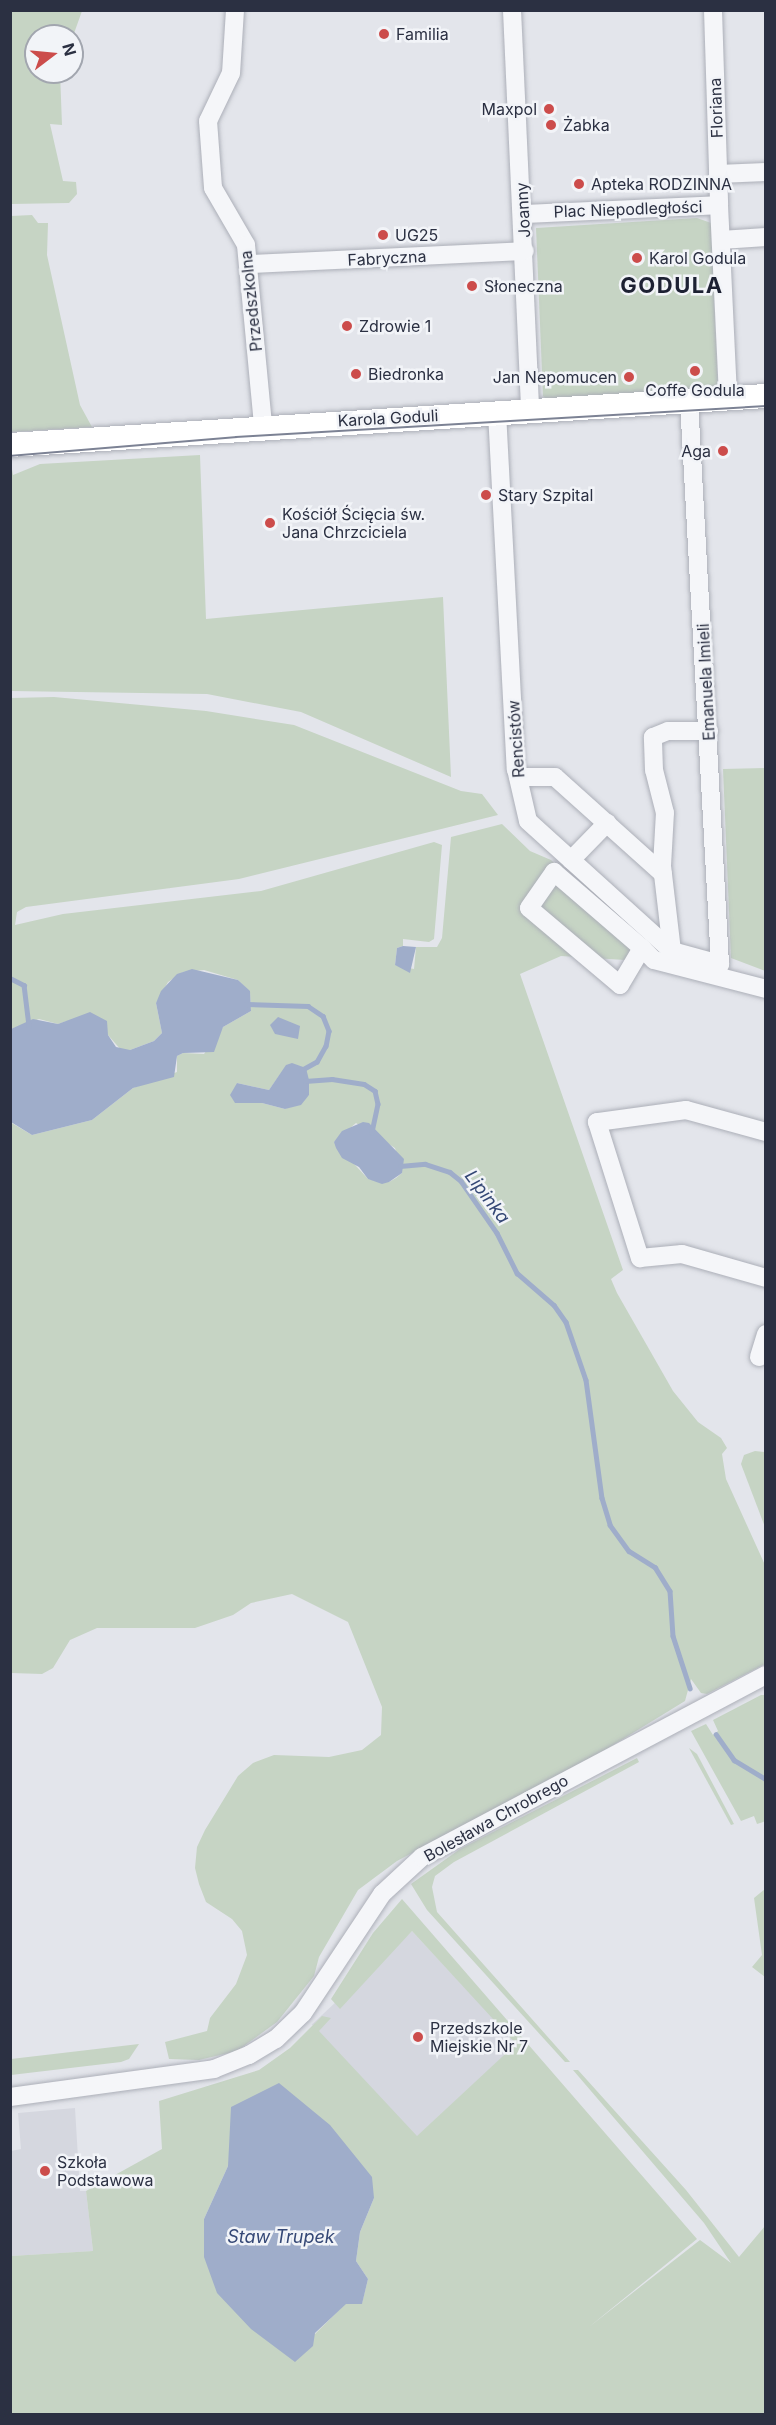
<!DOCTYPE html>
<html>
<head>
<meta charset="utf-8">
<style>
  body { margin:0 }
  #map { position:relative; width:776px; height:2425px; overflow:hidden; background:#e3e5eb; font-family:Inter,sans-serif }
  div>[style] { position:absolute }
  .built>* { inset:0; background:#d5d7df; transform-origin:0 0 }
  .green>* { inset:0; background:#c6d4c4 }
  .water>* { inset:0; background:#9fadca }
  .stream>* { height:4.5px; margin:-2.25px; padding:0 2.25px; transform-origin:2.25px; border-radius:2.25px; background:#9fadca }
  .roads { filter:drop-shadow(0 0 2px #acafb8) drop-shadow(0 0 2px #acafb8) }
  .minor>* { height:18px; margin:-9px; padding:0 9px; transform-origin:9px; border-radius:9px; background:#f5f6f9 }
  .major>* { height:24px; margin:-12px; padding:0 12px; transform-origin:12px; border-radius:12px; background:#fff }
  .tram>* { height:1.5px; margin:-0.75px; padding:0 0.75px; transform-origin:0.75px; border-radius:0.75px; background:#7c8294 }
  .dots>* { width:16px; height:16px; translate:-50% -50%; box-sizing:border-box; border:3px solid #f2f4f8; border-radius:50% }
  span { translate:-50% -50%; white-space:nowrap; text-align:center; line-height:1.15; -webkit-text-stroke:5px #f2f4f8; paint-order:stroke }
  .poi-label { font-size:16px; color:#2b3042 }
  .left { translate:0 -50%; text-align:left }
  .right { translate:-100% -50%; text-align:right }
  .street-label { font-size:16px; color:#2b3042 }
  .water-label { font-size:18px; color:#354876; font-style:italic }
  .district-label { font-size:22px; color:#1d2133; font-weight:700; letter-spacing:1.5px }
  .frame { position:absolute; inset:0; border:12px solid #2b3042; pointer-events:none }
  .north { position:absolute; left:24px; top:24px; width:60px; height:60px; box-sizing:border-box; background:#f2f4f8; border:2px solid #a2a6af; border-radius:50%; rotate:74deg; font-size:16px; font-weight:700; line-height:24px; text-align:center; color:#2b3042 }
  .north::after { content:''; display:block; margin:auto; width:21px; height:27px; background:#cc4c4b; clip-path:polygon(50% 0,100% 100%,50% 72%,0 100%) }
</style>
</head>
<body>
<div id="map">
  <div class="built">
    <i style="left:412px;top:1931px;width:154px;height:137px;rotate:47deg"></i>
    <i style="clip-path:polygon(75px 2108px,80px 2191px,86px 2191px,93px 2251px,11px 2256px,11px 2151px,21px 2149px,18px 2113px)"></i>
  </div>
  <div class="green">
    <i style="clip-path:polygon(11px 10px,82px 11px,72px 39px,36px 36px,36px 72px,60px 72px,62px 125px,50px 124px,63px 181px,76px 182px,77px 194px,69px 203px,11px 204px)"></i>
    <i style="clip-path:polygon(32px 215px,38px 223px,48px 223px,47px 255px,80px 405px,92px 427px,11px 432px,11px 216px)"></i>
    <i style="clip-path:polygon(697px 218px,711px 223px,718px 388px,548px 401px,543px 396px,536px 228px)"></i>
    <i style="clip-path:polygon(200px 455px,206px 619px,443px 597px,451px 777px,301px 712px,207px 694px,11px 691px,11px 463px,13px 475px,40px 464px)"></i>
    <i style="clip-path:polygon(evenodd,54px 697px,206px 711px,294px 725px,461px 791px,482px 794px,498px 815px,239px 879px,26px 907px,17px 912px,15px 925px,63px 914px,261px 891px,434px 842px,442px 845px,434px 939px,429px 942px,403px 939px,403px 946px,397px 948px,395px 965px,414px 969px,416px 947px,437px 947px,442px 938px,451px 837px,502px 824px,530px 851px,551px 860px,657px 962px,561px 956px,520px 974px,623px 1270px,611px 1279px,617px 1293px,673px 1391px,698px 1422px,721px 1438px,727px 1448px,722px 1454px,726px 1479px,765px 1565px,765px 1664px,707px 1694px,701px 1693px,691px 1679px,685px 1701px,597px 1755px,397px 1861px,358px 1890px,319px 1957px,314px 1976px,277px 2022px,237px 2051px,199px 2060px,169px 2059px,165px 2042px,207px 2031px,210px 2018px,236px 1984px,247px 1955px,242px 1931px,232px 1919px,206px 1902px,199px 1884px,195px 1868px,197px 1847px,205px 1830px,238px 1776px,253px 1763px,274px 1755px,329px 1757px,362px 1750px,381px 1735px,382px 1707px,348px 1622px,292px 1594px,251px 1603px,233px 1615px,195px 1628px,97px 1628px,70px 1640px,53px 1668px,42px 1674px,11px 1673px,10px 1122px,32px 1135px,92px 1120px,133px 1088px,177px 1072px,177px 1056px,183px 1053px,204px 1054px,223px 1027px,251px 1011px,250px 992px,238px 980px,204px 970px,183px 972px,168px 982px,156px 1003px,162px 1033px,154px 1041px,130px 1050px,122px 1051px,108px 1035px,67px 1021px,58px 1024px,39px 1019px,11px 1029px,11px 698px,54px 697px,281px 1073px,309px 1080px,309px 1095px,285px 1109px,262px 1103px,235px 1103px,237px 1083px,269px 1090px,281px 1073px,54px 697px,356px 1123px,395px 1148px,402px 1173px,396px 1178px,389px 1182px,368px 1179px,334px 1142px,356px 1123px)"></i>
    <i style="clip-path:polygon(765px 768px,766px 768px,765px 971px,731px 958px,723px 769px)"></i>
    <i style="clip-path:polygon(755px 1451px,765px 1452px,765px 1527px,741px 1464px,744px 1455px)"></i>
    <i style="clip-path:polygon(761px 1695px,766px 1695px,766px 1821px,757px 1824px,754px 1816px,741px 1821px,691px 1731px,706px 1724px,713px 1735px,718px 1731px,713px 1720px)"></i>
    <i style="clip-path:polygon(689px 1748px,697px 1754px,734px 1824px,731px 1825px)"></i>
    <i style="clip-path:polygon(637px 1758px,639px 1762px,454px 1862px,435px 1876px,432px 1887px,437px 1912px,570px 2062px,565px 2062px,427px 1910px,411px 1884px,460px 1849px)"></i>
    <i style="clip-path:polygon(765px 1889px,765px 1977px,752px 1967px,762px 1955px,754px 1898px)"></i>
    <i style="clip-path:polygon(evenodd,402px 1899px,697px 2239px,589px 2327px,700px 2240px,731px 2263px,704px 2223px,573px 2070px,578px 2070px,686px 2190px,739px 2257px,765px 2226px,765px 2414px,11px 2414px,11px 2256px,93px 2251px,86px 2191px,162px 2149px,159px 2101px,259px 2070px,290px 2048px,322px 2016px,331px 2018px,319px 2031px,417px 2136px,516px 2044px,412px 1931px,340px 2009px,331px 1999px,373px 1933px,402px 1899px,228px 2166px,374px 2198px,360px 2232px,356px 2261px,368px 2279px,362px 2303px,346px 2303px,315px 2334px,204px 2219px,228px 2166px)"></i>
    <i style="clip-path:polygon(139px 2044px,129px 2059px,121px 2062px,11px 2075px,11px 2059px)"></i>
  </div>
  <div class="water">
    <i style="clip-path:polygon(403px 946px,416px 947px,410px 973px,395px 965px,397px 948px)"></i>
    <i style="clip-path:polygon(192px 969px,238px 980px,250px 991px,251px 1011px,223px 1027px,214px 1052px,183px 1053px,177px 1056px,174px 1077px,133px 1088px,92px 1120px,32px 1135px,11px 1122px,11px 1029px,33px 1019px,58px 1024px,90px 1012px,107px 1021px,108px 1035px,116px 1047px,130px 1050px,154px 1041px,162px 1033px,156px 1003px,161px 991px,177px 974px)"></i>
    <i style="clip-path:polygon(278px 1017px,300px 1026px,298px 1039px,275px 1034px,270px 1025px)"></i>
    <i style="clip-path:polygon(292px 1063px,306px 1068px,309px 1080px,309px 1095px,301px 1105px,285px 1109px,262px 1103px,235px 1103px,230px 1095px,237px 1083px,269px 1090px,286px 1065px)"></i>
    <i style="clip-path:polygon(363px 1122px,369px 1123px,404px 1159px,402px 1173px,389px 1182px,382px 1184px,368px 1179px,359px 1167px,342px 1158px,336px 1148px,334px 1142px,342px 1131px)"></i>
    <i style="clip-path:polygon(279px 2083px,330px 2125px,372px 2177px,374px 2198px,360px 2232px,356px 2261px,368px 2279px,362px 2304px,346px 2304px,315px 2333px,313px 2346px,295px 2362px,251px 2329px,217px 2293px,204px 2257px,204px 2219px,228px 2166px,231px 2107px)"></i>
  </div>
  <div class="stream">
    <i style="left:10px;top:978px;width:16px;rotate:27deg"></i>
    <i style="left:24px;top:985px;width:41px;rotate:83deg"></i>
    <i style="left:246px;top:1004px;width:62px;rotate:1.8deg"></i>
    <i style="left:308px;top:1006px;width:18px;rotate:34deg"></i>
    <i style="left:323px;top:1016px;width:16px;rotate:68deg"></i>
    <i style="left:329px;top:1031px;width:15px;rotate:101deg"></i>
    <i style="left:326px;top:1046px;width:18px;rotate:119deg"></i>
    <i style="left:317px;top:1062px;width:18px;rotate:151deg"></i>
    <i style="left:305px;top:1081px;width:27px;rotate:-4deg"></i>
    <i style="left:332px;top:1079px;width:32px;rotate:9deg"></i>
    <i style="left:364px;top:1084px;width:13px;rotate:32deg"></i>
    <i style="left:375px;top:1091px;width:13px;rotate:77deg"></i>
    <i style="left:378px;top:1104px;width:29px;rotate:102deg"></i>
    <i style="left:400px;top:1166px;width:25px;rotate:-5deg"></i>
    <i style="left:425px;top:1164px;width:26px;rotate:18deg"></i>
    <i style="left:450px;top:1172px;width:14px;rotate:39deg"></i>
    <i style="left:461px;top:1181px;width:63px;rotate:55.3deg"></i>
    <i style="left:497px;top:1233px;width:45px;rotate:63.4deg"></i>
    <i style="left:517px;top:1273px;width:49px;rotate:40.9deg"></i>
    <i style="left:554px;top:1305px;width:21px;rotate:55deg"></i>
    <i style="left:566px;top:1322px;width:61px;rotate:71deg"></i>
    <i style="left:586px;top:1380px;width:119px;rotate:82.3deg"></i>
    <i style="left:602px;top:1498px;width:28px;rotate:73deg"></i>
    <i style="left:610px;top:1525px;width:32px;rotate:54deg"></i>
    <i style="left:629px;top:1551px;width:31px;rotate:32deg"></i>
    <i style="left:655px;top:1567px;width:28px;rotate:58deg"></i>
    <i style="left:670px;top:1591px;width:45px;rotate:86.2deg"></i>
    <i style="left:673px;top:1636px;width:55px;rotate:71.9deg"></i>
    <i style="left:716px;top:1734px;width:32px;rotate:55deg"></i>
    <i style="left:734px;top:1760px;width:37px;rotate:31deg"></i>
  </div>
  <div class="roads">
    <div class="minor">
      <i style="left:235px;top:10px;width:63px;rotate:93.6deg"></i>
      <i style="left:231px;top:73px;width:53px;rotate:115.6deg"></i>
      <i style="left:208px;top:121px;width:67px;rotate:85.7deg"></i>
      <i style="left:213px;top:188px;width:66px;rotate:59.9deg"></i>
      <i style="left:246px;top:245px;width:182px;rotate:84.6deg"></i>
      <i style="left:512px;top:10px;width:400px;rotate:87.4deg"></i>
      <i style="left:713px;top:10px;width:195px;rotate:88.2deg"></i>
      <i style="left:718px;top:174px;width:48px;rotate:-2.4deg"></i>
      <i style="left:523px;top:214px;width:196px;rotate:-2.6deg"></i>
      <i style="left:719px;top:205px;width:194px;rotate:87.3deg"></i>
      <i style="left:721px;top:240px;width:45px;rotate:-3.8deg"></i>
      <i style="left:250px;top:264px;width:275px;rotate:-2.7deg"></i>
      <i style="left:497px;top:412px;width:358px;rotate:87deg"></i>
      <i style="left:516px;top:769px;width:53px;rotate:77deg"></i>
      <i style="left:528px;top:821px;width:194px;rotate:42.1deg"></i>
      <i style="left:672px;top:951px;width:50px;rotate:15.2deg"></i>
      <i style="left:720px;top:964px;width:564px;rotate:-93.15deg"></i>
      <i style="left:518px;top:777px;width:37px"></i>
      <i style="left:555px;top:777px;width:145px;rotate:41.9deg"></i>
      <i style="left:571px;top:860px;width:52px;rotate:-45.8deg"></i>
      <i style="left:642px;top:948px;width:43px;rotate:120.7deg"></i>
      <i style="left:620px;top:985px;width:119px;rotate:-139.8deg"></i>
      <i style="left:529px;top:908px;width:44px;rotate:-55.2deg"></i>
      <i style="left:554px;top:872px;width:116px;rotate:40.8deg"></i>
      <i style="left:642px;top:948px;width:17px;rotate:45deg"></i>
      <i style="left:654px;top:960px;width:116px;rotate:14.5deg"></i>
      <i style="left:672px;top:951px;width:86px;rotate:-96.7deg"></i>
      <i style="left:662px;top:866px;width:53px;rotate:-86.8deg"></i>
      <i style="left:665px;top:813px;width:44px;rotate:-104.3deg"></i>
      <i style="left:654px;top:770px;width:33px;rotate:-92deg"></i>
      <i style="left:653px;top:737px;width:16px;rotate:-22deg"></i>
      <i style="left:668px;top:731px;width:41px"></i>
      <i style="left:766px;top:1132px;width:83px;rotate:-164.6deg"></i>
      <i style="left:686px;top:1110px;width:90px;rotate:172.3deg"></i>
      <i style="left:597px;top:1122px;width:143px;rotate:72.5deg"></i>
      <i style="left:640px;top:1258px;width:42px;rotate:-5.4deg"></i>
      <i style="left:682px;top:1254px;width:87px;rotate:15.9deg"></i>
      <i style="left:759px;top:1357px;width:24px;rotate:-73deg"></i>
      <i style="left:10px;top:2097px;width:206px;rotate:-7.8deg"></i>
      <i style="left:214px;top:2069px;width:38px;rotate:-22deg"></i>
      <i style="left:249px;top:2055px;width:31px;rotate:-31deg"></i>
      <i style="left:276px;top:2039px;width:37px;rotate:-44deg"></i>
      <i style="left:303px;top:2013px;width:143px;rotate:-56.4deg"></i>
      <i style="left:382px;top:1894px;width:54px;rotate:-42.8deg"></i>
      <i style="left:422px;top:1857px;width:389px;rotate:-27.9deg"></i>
    </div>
    <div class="major">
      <i style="left:10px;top:445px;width:758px;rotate:-3.71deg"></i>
    </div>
  </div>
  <div class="tram">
    <i style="left:10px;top:456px;width:227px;rotate:-4.8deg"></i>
    <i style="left:236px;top:437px;width:531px;rotate:-3.35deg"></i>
  </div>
  <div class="dots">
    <i style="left:384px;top:34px;background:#cc4c4b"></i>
    <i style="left:549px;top:109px;background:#cc4c4b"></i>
    <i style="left:551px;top:125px;background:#cc4c4b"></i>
    <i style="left:579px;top:184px;background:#cc4c4b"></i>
    <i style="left:383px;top:235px;background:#cc4c4b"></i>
    <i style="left:637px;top:258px;background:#cc4c4b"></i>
    <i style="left:472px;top:286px;background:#cc4c4b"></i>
    <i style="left:347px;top:326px;background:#cc4c4b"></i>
    <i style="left:695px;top:371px;background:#cc4c4b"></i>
    <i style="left:356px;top:374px;background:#cc4c4b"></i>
    <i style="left:629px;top:377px;background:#cc4c4b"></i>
    <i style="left:723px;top:451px;background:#cc4c4b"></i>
    <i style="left:486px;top:495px;background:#cc4c4b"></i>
    <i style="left:270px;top:523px;background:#cc4c4b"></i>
    <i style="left:418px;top:2037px;background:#cc4c4b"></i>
    <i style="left:45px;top:2171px;background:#cc4c4b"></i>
  </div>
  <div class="poi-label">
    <span class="left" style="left:396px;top:34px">Familia</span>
    <span class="right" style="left:537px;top:109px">Maxpol</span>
    <span class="left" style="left:563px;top:125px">Żabka</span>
    <span class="left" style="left:591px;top:184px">Apteka RODZINNA</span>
    <span class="left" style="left:395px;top:235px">UG25</span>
    <span class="left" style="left:649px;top:258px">Karol Godula</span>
    <span class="left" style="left:484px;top:286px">Słoneczna</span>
    <span class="left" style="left:359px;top:326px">Zdrowie 1</span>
    <span class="left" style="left:368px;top:374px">Biedronka</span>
    <span class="right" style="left:617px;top:377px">Jan Nepomucen</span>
    <span style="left:695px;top:390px">Coffe Godula</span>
    <span class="right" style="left:711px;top:451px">Aga</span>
    <span class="left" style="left:498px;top:495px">Stary Szpital</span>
    <span class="left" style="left:282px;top:523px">Kościół Ścięcia św.<br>Jana Chrzciciela</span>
    <span class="left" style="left:430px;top:2037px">Przedszkole<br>Miejskie Nr 7</span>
    <span class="left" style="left:57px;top:2171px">Szkoła<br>Podstawowa</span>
  </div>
  <div class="street-label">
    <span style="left:716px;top:108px;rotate:-92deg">Floriana</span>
    <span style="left:628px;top:209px;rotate:-2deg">Plac Niepodległości</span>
    <span style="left:523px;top:210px;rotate:-93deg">Joanny</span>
    <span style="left:387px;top:258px;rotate:-3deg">Fabryczna</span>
    <span style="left:251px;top:301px;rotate:-96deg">Przedszkolna</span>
    <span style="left:388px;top:418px;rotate:-3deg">Karola Goduli</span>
    <span style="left:706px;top:682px;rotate:-93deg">Emanuela Imieli</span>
    <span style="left:516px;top:739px;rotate:-94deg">Rencistów</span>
    <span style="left:496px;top:1818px;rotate:-29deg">Bolesława Chrobrego</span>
  </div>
  <div class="water-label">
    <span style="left:487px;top:1197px;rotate:53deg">Lipinka</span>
    <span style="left:281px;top:2237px">Staw Trupek</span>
  </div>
  <div class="district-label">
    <span style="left:672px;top:286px">GODULA</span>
  </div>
  <div class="frame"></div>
  <div class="north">N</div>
</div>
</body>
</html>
